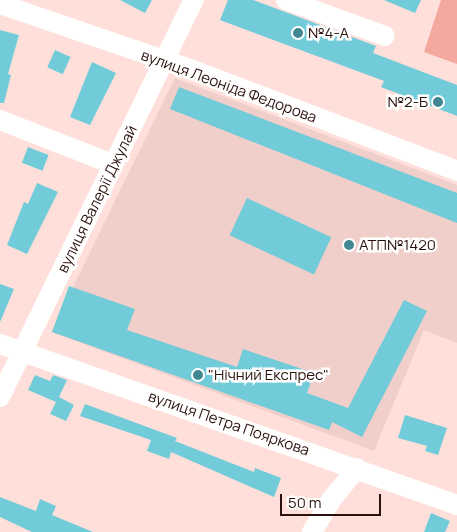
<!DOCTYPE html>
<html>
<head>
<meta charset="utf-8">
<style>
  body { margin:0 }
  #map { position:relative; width:457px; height:532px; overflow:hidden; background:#fedfda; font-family:Manrope,sans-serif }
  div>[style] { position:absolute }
  .built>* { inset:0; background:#f0cec9 }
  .green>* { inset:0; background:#f3a99e }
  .building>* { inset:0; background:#72cbd9; transform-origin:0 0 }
  .minor>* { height:20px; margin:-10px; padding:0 10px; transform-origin:10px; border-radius:10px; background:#fff }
  .dots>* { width:14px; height:14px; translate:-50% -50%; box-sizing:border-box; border:2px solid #fff; border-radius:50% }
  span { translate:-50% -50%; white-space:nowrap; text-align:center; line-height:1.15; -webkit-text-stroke:5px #fff; paint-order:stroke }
  .poi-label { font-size:15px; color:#2b110e }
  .left { translate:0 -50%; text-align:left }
  .right { translate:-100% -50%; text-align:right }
  .street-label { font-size:15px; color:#2b110e }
  .scale { position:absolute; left:280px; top:494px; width:101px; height:22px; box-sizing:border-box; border:2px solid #2b110e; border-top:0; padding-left:6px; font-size:15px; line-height:18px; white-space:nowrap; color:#2b110e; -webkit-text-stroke:4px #fff; paint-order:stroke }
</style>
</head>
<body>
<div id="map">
  <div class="built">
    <i style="clip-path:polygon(175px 78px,457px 185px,457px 343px,424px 330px,374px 451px,51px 332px)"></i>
  </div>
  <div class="green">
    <i style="clip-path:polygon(441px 0,457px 0,457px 64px,424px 52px)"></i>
  </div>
  <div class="building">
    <i style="clip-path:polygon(120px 0,152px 0,145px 13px)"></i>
    <i style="clip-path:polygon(228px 0,253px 0,376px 46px,373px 53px,457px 85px,457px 116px,381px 87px,384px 81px,220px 20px)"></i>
    <i style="clip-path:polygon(384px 0,421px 0,415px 13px)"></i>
    <i style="clip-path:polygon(0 30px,19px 35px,8px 74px,11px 75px,4px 103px,0 103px)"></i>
    <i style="left:55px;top:50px;width:17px;height:19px;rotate:24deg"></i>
    <i style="clip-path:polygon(92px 62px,116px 73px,90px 125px,70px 117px)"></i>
    <i style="clip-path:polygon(179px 87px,457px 193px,457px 223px,170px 109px)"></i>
    <i style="left:28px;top:147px;width:22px;height:17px;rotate:21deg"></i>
    <i style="clip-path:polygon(37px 183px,58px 192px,27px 254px,7px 245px,24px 202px,28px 204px)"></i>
    <i style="left:247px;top:198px;width:93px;height:41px;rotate:25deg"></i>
    <i style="clip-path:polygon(0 284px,14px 289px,0 322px)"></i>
    <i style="clip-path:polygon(69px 286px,135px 309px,127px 330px,237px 367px,243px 349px,314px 373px,307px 393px,348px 408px,404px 300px,427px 311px,362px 437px,332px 422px,329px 430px,52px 332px)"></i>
    <i style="clip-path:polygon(35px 375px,50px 381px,53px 375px,67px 380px,59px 397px,74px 405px,66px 421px,50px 414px,56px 402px,28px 390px)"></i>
    <i style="clip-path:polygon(85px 404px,177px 438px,175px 441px,254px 472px,255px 468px,281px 478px,274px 497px,171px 452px,169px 459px,147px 451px,151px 440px,80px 416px)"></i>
    <i style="clip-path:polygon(405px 415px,447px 428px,438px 455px,425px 451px,427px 446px,398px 438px)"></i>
    <i style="clip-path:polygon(0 497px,36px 511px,40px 499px,56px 506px,52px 515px,93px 532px,32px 532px,0 517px)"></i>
    <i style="clip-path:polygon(431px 513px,450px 521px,445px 532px,424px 532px)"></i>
  </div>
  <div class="minor">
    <i style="left:286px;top:0;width:105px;rotate:20deg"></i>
    <i style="left:0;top:4px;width:204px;rotate:18.9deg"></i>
    <i style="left:193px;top:70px;width:283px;rotate:20.9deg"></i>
    <i style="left:0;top:120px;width:120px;rotate:21.4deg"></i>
    <i style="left:0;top:344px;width:485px;rotate:19.4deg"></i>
    <i style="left:0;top:397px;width:442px;rotate:-64deg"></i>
    <i style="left:312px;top:532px;width:37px;rotate:-59deg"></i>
    <i style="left:331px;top:500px;width:41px;rotate:-50.9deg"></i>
  </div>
  <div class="dots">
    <i style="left:298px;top:33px;background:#408791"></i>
    <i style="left:438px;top:102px;background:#408791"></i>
    <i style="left:349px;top:245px;background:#408791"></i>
    <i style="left:198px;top:375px;background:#408791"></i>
  </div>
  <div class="poi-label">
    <span class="left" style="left:308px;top:33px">№4-А</span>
    <span class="right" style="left:428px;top:102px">№2-Б</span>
    <span class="left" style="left:359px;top:245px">АТП№1420</span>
    <span class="left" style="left:208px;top:375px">"Нічний Експрес"</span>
  </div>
  <div class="street-label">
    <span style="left:229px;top:86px;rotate:20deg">вулиця Леоніда Федорова</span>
    <span style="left:97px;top:199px;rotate:-64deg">вулиця Валерії Джулай</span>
    <span style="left:229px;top:423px;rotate:19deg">вулиця Петра Пояркова</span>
  </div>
  <div class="scale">50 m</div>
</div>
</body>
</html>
